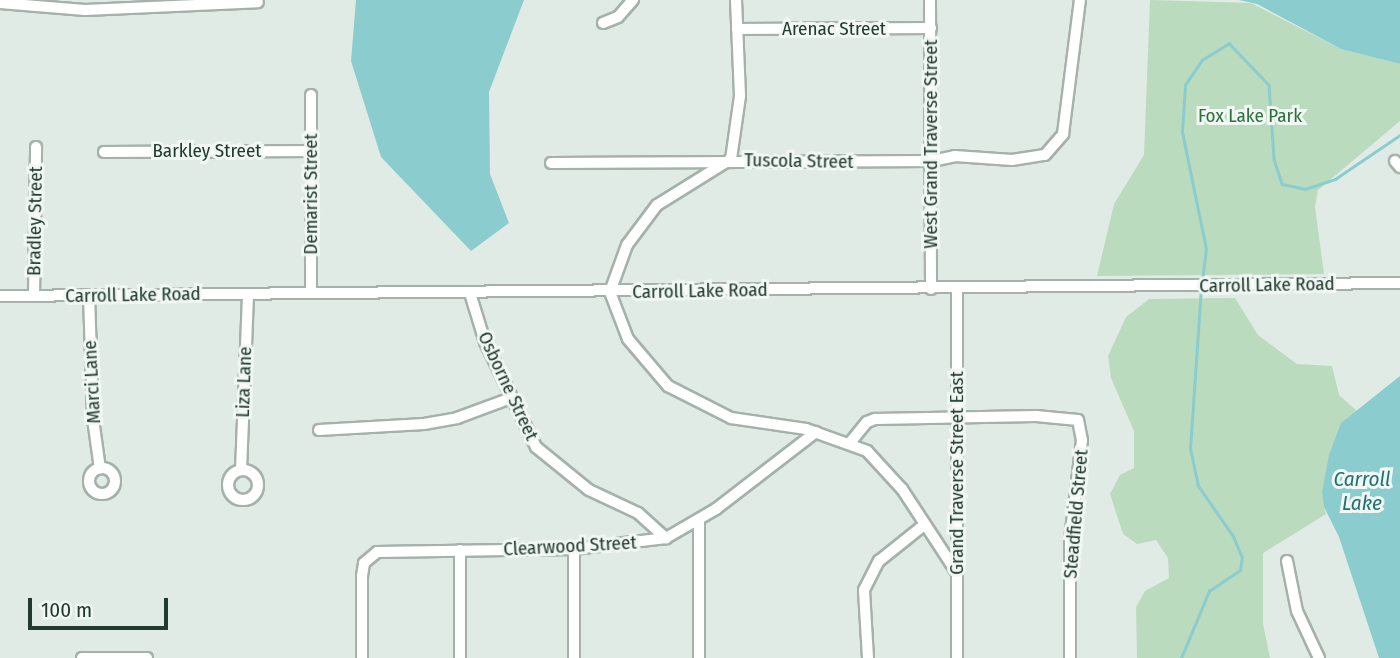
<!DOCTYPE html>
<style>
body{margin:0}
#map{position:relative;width:1400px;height:658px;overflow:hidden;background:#e1ebe5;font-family:"Fira Sans Condensed",sans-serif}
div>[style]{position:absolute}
.green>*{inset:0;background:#badbbe}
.water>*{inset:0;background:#8bcdce}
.stream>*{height:2.5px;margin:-1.25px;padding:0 1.25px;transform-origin:1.25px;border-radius:1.25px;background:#8bcdce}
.roads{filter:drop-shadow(2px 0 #a4b2ab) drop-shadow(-2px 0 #a4b2ab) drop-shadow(0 2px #a4b2ab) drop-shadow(0 -2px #a4b2ab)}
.minor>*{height:10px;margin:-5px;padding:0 5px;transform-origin:5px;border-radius:5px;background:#fff}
.minor>.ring{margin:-5px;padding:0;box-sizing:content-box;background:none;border:10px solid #fff;border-radius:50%}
span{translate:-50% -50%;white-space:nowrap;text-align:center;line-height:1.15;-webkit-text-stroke:6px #f1f7f3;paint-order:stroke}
.street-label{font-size:19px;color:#223a30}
.park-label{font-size:19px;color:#2e6f3e}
.water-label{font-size:21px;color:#1f7273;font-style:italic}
.scale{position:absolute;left:28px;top:598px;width:140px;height:32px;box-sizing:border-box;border:4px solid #223a30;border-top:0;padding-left:9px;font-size:21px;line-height:24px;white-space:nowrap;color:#223a30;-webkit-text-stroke:5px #f1f7f3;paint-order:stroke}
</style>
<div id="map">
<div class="green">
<i style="clip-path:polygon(1150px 0,1251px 3px,1341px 49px,1400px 64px,1400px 121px,1318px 190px,1315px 207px,1324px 274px,1097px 276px,1114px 204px,1144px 155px)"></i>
<i style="clip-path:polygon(1235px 298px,1258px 335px,1297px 364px,1332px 366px,1339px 395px,1357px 411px,1347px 418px,1324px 507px,1326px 514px,1263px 553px,1263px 624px,1270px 658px,1137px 658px,1136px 607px,1145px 591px,1169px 578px,1168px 558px,1156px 540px,1137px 544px,1123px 534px,1110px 494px,1120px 475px,1134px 468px,1134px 431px,1111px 378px,1108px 356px,1126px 317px,1149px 299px)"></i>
</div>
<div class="water">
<i style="clip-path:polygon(356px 0,524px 0,489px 92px,490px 174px,509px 223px,471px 251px,381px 157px,351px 61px)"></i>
<i style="clip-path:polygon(1239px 0,1400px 0,1400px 64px,1341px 49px,1257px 4px)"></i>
<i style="clip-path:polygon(1400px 376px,1400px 658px,1379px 658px,1339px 537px,1324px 507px,1322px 492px,1329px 455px,1341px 423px)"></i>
</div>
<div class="stream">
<i style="left:1202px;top:281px;width:32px;rotate:-83deg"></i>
<i style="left:1206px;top:249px;width:119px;rotate:-101.6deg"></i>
<i style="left:1182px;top:132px;width:47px;rotate:-86.3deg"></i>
<i style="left:1185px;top:85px;width:30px;rotate:-56deg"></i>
<i style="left:1202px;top:60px;width:32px;rotate:-32deg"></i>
<i style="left:1229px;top:43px;width:58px;rotate:46.4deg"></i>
<i style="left:1269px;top:85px;width:74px;rotate:86.1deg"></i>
<i style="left:1274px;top:159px;width:26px;rotate:72deg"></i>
<i style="left:1282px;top:184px;width:24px;rotate:12deg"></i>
<i style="left:1305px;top:189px;width:32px;rotate:-18deg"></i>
<i style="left:1335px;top:179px;width:78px;rotate:-34.1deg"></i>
<i style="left:1181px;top:658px;width:73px;rotate:-67.3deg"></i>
<i style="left:1209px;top:591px;width:37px;rotate:-34deg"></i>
<i style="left:1240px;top:570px;width:12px;rotate:-81deg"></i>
<i style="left:1242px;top:558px;width:25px;rotate:-113deg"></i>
<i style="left:1232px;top:535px;width:60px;rotate:-124.8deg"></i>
<i style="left:1198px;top:486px;width:38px;rotate:-102deg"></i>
<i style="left:1190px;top:449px;width:161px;rotate:-86.1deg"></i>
</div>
<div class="roads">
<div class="minor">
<i style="left:736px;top:0;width:96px;rotate:87.6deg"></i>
<i style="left:740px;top:96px;width:64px;rotate:98.1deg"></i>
<i style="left:731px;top:159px;width:87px;rotate:148.1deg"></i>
<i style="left:657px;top:205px;width:50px;rotate:126.9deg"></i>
<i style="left:627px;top:245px;width:50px;rotate:109.9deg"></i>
<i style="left:610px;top:292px;width:50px;rotate:69deg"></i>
<i style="left:628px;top:339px;width:62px;rotate:49.6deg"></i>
<i style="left:668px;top:386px;width:71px;rotate:26.9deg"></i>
<i style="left:731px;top:418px;width:76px;rotate:8.3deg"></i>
<i style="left:806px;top:429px;width:65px;rotate:19.8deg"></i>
<i style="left:867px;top:451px;width:52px;rotate:47.4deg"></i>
<i style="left:902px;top:489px;width:100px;rotate:56.8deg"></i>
<i style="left:930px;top:0;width:289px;rotate:89.8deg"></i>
<i style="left:0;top:3px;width:85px;rotate:4.7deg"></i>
<i style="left:85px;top:10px;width:173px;rotate:-2.6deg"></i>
<i style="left:603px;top:23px;width:16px;rotate:-22deg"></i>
<i style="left:618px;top:17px;width:23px;rotate:-49deg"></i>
<i style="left:737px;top:29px;width:194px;rotate:-0.3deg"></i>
<i style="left:311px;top:95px;width:198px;rotate:90deg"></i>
<i style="left:104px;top:152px;width:207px;rotate:-0.3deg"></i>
<i style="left:1395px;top:161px;width:8px;rotate:50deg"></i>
<i style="left:551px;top:163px;width:381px;rotate:-0.3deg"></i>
<i style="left:932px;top:161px;width:24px;rotate:-12deg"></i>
<i style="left:955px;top:156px;width:57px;rotate:4deg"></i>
<i style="left:1012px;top:160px;width:33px;rotate:-9deg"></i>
<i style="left:1045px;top:155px;width:28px;rotate:-49deg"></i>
<i style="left:1063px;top:134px;width:135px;rotate:-82.8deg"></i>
<i style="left:470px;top:293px;width:51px;rotate:73deg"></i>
<i style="left:485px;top:342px;width:117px;rotate:64.1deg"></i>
<i style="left:536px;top:447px;width:68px;rotate:39.1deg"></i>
<i style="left:589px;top:490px;width:54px;rotate:25.1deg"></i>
<i style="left:638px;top:513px;width:38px;rotate:42deg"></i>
<i style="left:0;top:296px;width:1400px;rotate:-0.53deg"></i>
<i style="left:34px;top:296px;width:149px;rotate:-89.2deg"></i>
<i style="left:89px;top:296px;width:123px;rotate:88.1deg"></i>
<i style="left:93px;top:419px;width:50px;rotate:82deg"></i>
<i style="left:319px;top:430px;width:105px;rotate:-3.3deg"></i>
<i style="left:424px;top:424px;width:34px;rotate:-10deg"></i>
<i style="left:457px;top:418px;width:58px;rotate:-20.3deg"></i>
<i style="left:849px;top:444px;width:28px;rotate:-51deg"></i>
<i style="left:867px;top:422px;width:9px;rotate:-21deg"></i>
<i style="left:875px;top:419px;width:161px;rotate:-1.1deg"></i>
<i style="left:1036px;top:416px;width:42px;rotate:5.4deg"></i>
<i style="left:1078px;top:420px;width:20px;rotate:79deg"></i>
<i style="left:1082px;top:440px;width:100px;rotate:96.9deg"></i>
<i style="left:1070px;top:539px;width:119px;rotate:90deg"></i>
<i class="ring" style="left:89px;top:468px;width:16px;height:16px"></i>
<i class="ring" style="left:228px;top:470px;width:20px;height:20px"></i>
<i style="left:241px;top:470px;width:176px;rotate:-87.7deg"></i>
<i style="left:699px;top:519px;width:139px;rotate:90deg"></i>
<i style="left:460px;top:550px;width:108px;rotate:90deg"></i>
<i style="left:1287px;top:561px;width:51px;rotate:78.7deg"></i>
<i style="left:1297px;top:611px;width:52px;rotate:64.9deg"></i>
<i style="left:82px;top:658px;width:65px"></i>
<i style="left:362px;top:658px;width:82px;rotate:-90deg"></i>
<i style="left:362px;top:576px;width:13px;rotate:-81deg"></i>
<i style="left:364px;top:563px;width:17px;rotate:-40deg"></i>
<i style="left:377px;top:552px;width:197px;rotate:-0.9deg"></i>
<i style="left:574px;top:549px;width:93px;rotate:-6.8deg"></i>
<i style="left:666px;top:538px;width:58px;rotate:-30.1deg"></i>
<i style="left:716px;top:509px;width:126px;rotate:-37.6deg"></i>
<i style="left:574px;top:658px;width:109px;rotate:-90deg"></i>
<i style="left:868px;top:658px;width:68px;rotate:-93.4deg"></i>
<i style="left:864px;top:590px;width:33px;rotate:-63deg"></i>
<i style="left:879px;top:561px;width:58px;rotate:-38.7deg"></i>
<i style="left:957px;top:658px;width:369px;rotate:-90deg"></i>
</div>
</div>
<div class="street-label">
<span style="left:834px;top:29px">Arenac Street</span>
<span style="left:931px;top:144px;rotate:-90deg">West Grand Traverse Street</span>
<span style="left:207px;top:151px">Barkley Street</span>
<span style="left:799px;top:161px;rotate:1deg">Tuscola Street</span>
<span style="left:311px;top:194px;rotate:-90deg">Demarist Street</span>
<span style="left:35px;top:221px;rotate:-89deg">Bradley Street</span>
<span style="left:1267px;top:285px;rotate:-1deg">Carroll Lake Road</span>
<span style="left:700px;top:291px;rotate:-1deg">Carroll Lake Road</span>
<span style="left:133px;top:295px;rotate:-1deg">Carroll Lake Road</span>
<span style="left:92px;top:382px;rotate:-93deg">Marci Lane</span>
<span style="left:244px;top:382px;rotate:-88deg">Liza Lane</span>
<span style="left:508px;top:386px;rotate:65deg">Osborne Street</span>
<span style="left:957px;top:473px;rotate:-90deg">Grand Traverse Street East</span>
<span style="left:1076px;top:514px;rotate:-85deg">Steadfield Street</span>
<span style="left:570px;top:546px;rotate:-3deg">Clearwood Street</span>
</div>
<div class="park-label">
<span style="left:1250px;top:116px">Fox Lake Park</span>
</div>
<div class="water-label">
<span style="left:1362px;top:491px">Carroll<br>Lake</span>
</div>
<div class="scale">100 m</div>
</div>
